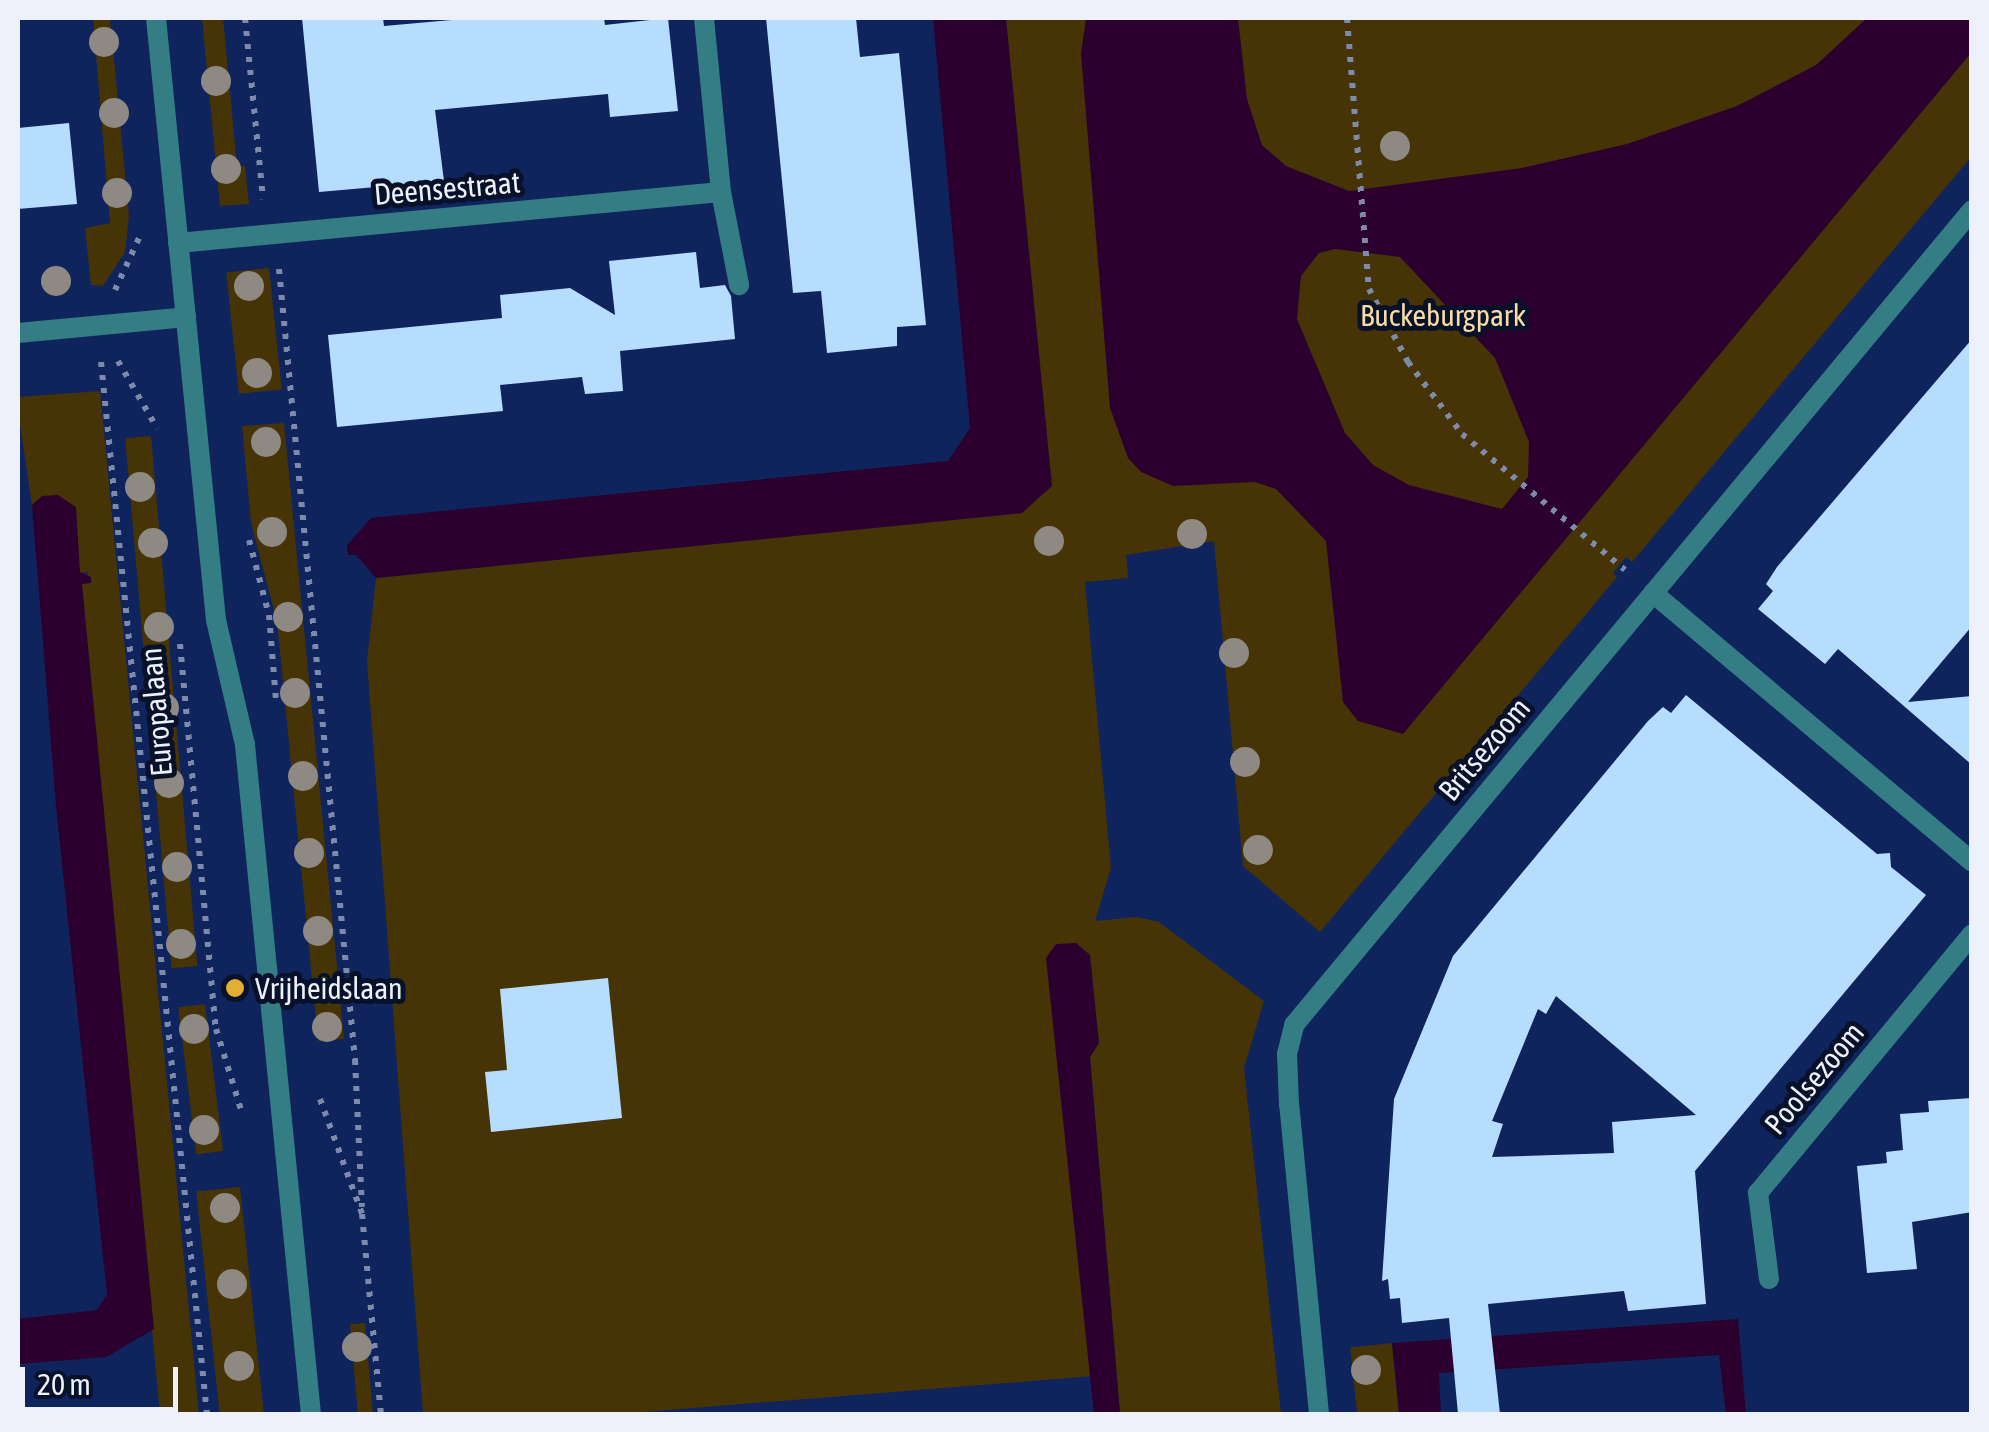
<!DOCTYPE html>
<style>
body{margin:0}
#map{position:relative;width:1989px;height:1432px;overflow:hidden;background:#0f245c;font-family:"Asap Condensed",sans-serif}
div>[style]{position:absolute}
.green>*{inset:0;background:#463407;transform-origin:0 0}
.water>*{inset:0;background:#2b002f}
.building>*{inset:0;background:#b7ddfe}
.path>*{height:6px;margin-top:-3px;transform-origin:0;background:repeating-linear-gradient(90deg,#7d8aaa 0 5px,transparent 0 13px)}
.minor>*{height:20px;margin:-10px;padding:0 10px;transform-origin:10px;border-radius:10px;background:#347d85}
.tertiary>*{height:20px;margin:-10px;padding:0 10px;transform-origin:10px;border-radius:10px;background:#347d85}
.trees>*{width:30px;height:30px;margin:-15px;border-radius:50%;background:#8f8983}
.dots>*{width:28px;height:28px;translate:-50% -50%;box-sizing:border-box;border:5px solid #071129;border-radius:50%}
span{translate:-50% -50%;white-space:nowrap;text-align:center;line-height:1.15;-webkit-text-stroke:10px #071129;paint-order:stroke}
.street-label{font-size:30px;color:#eef1f9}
.park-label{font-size:30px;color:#f8dca3}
.poi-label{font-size:30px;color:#eef1f9}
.left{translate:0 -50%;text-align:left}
.frame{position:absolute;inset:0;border:20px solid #eef1f9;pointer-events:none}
.scale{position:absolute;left:20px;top:1367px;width:158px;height:45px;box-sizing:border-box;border:5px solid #eef1f9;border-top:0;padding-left:12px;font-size:30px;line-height:35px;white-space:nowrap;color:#eef1f9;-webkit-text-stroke:8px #071129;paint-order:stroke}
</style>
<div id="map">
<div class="green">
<i style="clip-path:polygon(93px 18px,110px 18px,129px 216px,125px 252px,103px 286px,91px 285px,85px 228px,110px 223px)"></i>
<i style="clip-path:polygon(202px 18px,223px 18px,237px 166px,245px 166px,249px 204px,220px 206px)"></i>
<i style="clip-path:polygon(985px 18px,1971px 18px,1971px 157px,1632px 562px,1626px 557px,1613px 573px,1617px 577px,1320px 932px,1243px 866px,1214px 541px,1126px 555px,1128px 578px,1085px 582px,1111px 868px,1095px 921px,1137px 917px,1159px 922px,1264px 1001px,1244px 1068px,1281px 1414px,1120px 1414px,1090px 1057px,1099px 1043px,1086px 952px,1073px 989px,1105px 1375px,619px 1414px,423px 1414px,367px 661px,376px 578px,1021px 513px,1035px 500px)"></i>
<i style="left:269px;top:268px;width:122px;height:43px;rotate:84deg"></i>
<i style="clip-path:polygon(100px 391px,199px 1414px,160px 1414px,81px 584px,89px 572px,80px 573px,42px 496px,32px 505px,18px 410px,18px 397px)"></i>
<i style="clip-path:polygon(284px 423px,344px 1039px,318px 1041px,277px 621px,251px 523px,242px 426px)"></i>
<i style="left:151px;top:436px;width:532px;height:26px;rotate:85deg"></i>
<i style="left:205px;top:1004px;width:148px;height:27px;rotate:83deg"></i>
<i style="left:240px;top:1187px;width:228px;height:44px;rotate:84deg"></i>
<i style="left:365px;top:1323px;width:91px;height:15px;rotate:85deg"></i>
<i style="left:1392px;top:1343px;width:71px;height:42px;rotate:84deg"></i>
</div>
<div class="water">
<i style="clip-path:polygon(933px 18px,1006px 18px,1052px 486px,1022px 513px,376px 578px,356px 555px,348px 555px,347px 545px,371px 518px,948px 461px,970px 428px)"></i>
<i style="clip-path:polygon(evenodd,1238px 18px,1247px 99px,1262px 145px,1286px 166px,1349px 191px,1522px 168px,1627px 144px,1737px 106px,1816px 65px,1867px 18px,1971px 18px,1971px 53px,1403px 734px,1358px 721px,1343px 702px,1326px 541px,1276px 489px,1255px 482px,1173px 486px,1141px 472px,1128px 458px,1110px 408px,1081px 53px,1086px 19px,1238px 18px,1335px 249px,1400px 257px,1495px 358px,1529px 442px,1528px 477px,1502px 509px,1409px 485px,1373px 465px,1345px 433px,1297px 319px,1301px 276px,1319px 253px,1335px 249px)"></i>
<i style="clip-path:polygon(58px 495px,76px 507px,80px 572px,91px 577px,91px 583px,82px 584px,154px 1329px,106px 1357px,18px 1364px,18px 1319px,97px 1310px,107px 1295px,56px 806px,32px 505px,42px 496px)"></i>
<i style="clip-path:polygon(1076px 943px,1090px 955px,1099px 1043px,1090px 1057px,1120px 1414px,1094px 1414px,1046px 958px,1056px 944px)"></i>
<i style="clip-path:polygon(1738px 1319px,1746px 1414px,1726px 1414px,1719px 1355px,1439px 1373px,1441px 1414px,1399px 1414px,1392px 1343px)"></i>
</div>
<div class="building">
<i style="clip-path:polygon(302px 18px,383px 18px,384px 26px,474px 18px,604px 18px,605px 25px,668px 18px,678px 111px,610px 117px,608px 94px,435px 110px,444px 181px,319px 192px)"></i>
<i style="clip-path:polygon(766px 18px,856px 18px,860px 57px,899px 53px,926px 325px,897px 327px,897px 346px,827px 353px,821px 291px,793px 293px)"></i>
<i style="clip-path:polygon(69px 123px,77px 204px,18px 209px,18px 128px)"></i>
<i style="clip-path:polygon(696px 252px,700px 288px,725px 285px,731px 296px,735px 339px,620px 351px,623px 391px,585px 394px,582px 377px,500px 385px,503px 411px,337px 427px,328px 335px,502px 318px,500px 295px,570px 288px,615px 315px,609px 261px)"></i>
<i style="clip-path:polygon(1972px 339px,1972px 626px,1908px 702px,1972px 696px,1972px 765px,1838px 649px,1825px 664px,1758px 609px,1773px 591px,1766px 584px,1777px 567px)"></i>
<i style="clip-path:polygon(evenodd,1686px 695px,1877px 854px,1890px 853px,1891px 867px,1926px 895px,1695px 1171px,1706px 1304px,1628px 1311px,1624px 1291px,1488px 1304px,1500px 1414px,1458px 1414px,1449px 1318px,1402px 1323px,1400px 1298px,1390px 1299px,1388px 1279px,1382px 1281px,1394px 1099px,1453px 956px,1648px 721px,1663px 707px,1671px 713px,1686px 695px,1556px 996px,1696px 1115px,1612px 1122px,1614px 1153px,1492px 1157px,1503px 1124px,1492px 1121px,1538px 1009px,1546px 1014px,1556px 996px)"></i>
<i style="clip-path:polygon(608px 978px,622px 1118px,491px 1132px,485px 1072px,507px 1070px,500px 989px)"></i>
<i style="clip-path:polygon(1972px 1098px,1972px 1212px,1912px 1222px,1917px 1269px,1867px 1273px,1857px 1166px,1887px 1163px,1886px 1152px,1903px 1150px,1900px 1114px,1929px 1112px,1928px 1101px)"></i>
</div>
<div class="path">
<i style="left:245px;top:18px;width:182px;rotate:84.3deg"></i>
<i style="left:1347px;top:18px;width:272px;rotate:85.4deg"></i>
<i style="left:1369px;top:289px;width:83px;rotate:61.9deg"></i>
<i style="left:1408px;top:362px;width:90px;rotate:53.1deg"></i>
<i style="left:1462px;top:434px;width:212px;rotate:39.8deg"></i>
<i style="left:279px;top:269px;width:795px;rotate:84.51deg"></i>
<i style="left:355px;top:1060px;width:147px;rotate:87.3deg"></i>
<i style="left:115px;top:290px;width:57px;rotate:-65.2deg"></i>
<i style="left:118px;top:361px;width:78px;rotate:59.8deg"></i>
<i style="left:101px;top:362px;width:1057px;rotate:84.25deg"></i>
<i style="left:249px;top:540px;width:78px;rotate:75.1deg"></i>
<i style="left:269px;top:615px;width:85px;rotate:85.3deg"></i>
<i style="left:180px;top:644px;width:387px;rotate:84.7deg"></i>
<i style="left:216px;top:1029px;width:85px;rotate:72.8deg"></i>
<i style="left:320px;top:1099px;width:122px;rotate:69.9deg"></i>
<i style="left:362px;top:1214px;width:201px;rotate:84.6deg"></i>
</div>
<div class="minor">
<i style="left:721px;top:192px;width:95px;rotate:79deg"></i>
<i style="left:178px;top:243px;width:545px;rotate:-5.37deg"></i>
<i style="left:721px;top:192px;width:175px;rotate:-95.6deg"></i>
<i style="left:1653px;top:593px;width:417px;rotate:40.1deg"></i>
<i style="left:1769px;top:1279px;width:87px;rotate:-97.3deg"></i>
<i style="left:1758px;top:1193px;width:336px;rotate:-50.4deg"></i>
<i style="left:1319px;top:1414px;width:310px;rotate:-95.5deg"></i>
<i style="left:1289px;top:1105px;width:51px;rotate:-92.2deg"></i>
<i style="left:1287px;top:1054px;width:30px;rotate:-76deg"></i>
<i style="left:1294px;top:1025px;width:1060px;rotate:-50.24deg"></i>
</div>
<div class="tertiary">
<i style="left:156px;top:18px;width:605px;rotate:84.31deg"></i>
<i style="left:216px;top:620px;width:128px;rotate:76.9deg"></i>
<i style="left:245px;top:745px;width:672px;rotate:84.37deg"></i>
<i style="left:18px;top:333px;width:169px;rotate:-5.4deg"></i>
</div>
<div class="trees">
<i style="left:104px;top:42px"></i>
<i style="left:216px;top:81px"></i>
<i style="left:114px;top:113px"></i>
<i style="left:1395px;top:146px"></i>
<i style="left:226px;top:169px"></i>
<i style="left:117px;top:193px"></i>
<i style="left:56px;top:281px"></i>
<i style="left:249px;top:286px"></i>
<i style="left:257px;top:373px"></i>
<i style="left:266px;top:442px"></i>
<i style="left:140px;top:487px"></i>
<i style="left:272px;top:532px"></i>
<i style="left:1192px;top:534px"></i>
<i style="left:1049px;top:541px"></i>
<i style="left:153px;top:543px"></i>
<i style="left:288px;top:617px"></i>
<i style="left:159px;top:627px"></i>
<i style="left:1234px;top:653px"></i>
<i style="left:295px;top:693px"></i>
<i style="left:164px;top:708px"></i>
<i style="left:1245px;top:762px"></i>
<i style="left:303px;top:776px"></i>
<i style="left:169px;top:783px"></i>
<i style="left:1258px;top:850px"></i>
<i style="left:309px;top:853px"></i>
<i style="left:177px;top:867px"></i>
<i style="left:318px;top:931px"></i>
<i style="left:181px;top:944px"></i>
<i style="left:327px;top:1027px"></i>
<i style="left:194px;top:1029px"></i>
<i style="left:204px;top:1130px"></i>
<i style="left:225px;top:1208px"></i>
<i style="left:232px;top:1284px"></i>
<i style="left:357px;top:1347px"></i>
<i style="left:239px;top:1366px"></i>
<i style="left:1366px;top:1370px"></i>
</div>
<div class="dots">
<i style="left:235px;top:988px;background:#e2af34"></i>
</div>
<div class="street-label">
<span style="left:447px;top:188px;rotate:-5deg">Deensestraat</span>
<span style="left:156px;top:712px;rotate:-95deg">Europalaan</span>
<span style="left:1484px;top:749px;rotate:-50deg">Britsezoom</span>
<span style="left:1814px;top:1078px;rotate:-50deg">Poolsezoom</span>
</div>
<div class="park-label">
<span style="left:1443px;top:315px">Buckeburgpark</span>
</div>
<div class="poi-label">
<span class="left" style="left:255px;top:988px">Vrijheidslaan</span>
</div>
<div class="frame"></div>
<div class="scale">20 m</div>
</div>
